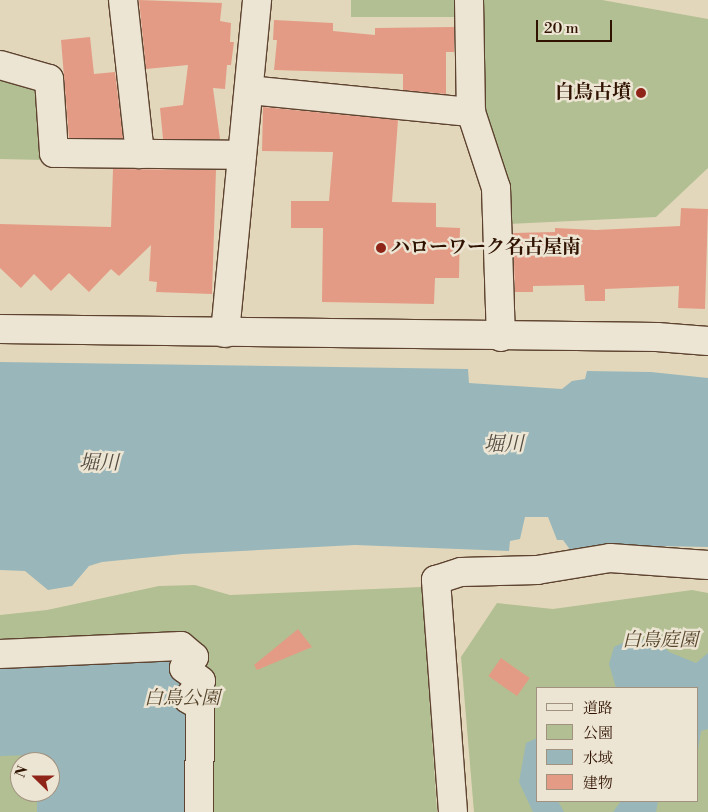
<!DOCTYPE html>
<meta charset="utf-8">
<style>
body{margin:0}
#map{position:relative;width:708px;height:812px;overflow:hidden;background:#e3d7bb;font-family:"Libre Bodoni","Noto Serif JP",serif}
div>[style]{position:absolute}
.green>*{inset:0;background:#b1bf92;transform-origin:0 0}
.water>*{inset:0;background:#99b7ba}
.building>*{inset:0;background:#e49b85;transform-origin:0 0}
.roads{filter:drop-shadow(1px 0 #5d4330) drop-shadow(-1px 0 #5d4330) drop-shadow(0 1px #5d4330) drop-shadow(0 -1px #5d4330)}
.minor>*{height:28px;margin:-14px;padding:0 14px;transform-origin:14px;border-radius:14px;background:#ede5d3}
.dots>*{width:14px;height:14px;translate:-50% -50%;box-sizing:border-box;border:2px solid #ede5d3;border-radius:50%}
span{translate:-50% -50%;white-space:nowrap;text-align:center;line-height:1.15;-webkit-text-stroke:5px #ede5d3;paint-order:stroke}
.poi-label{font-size:19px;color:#301201;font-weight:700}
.right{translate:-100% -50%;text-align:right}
.left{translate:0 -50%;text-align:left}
.park-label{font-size:19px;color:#57462c;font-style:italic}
.water-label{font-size:20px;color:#554c42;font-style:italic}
.legend{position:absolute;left:536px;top:687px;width:162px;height:115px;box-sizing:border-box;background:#ede5d3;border:1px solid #a1917f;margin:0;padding:6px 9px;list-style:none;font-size:15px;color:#301201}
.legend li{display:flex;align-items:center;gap:10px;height:25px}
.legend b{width:25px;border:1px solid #a1917f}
.north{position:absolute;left:10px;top:752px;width:50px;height:50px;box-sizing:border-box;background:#ede5d3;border:1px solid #a1917f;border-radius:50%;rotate:292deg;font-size:14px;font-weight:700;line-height:20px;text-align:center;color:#301201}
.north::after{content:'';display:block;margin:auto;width:18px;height:22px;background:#8f2418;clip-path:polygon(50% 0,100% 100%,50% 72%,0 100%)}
.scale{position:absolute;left:536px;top:20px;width:76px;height:22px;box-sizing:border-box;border:2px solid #301201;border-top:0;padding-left:6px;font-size:15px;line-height:18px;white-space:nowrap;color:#301201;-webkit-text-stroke:4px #ede5d3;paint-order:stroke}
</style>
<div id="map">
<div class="green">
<i style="left:351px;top:0;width:110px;height:17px"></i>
<i style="clip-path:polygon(476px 0,602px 0,708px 19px,708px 168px,656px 217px,506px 224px,478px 112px)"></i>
<i style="clip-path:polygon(0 75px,36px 84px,45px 160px,0 159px)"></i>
<i style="clip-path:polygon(evenodd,195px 585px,230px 595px,422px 587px,437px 812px,0 812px,0 615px,47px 610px,159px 586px,195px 585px,20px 762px,50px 762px,50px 792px,20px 792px,20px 762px)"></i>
<i style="clip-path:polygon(evenodd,692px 590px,708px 593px,708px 812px,474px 812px,461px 657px,497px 603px,553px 609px,692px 590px,537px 688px,697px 688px,697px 801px,537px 801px,537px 688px)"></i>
</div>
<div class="water">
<i style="clip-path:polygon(0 362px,468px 369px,469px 383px,562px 389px,572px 381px,585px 379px,587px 371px,651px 372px,708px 378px,708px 547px,656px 546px,571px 551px,563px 540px,557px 540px,548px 517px,525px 517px,520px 539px,510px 541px,509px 551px,355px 545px,183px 554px,102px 562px,89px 566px,72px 586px,48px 590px,25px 571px,0 570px)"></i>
<i style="clip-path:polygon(631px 639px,658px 640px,669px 652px,696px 663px,708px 653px,708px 729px,701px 731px,697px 757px,697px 688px,616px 688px,609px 664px,614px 647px)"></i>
<i style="clip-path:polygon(179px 651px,193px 710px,192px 812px,37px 812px,37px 792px,50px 792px,50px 762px,37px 762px,36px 755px,0 756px,0 659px)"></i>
<i style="clip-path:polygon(537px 738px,537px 801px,558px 801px,564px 812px,533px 812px,519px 782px,526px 743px)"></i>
<i style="clip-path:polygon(621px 801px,658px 801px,656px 812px,613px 812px)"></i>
</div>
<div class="building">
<i style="clip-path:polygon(139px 0,222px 3px,220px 21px,231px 23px,230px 42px,234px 42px,231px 65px,227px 65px,225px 89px,213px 88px,220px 139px,163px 139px,160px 108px,183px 105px,188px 65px,146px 69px)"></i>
<i style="clip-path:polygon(274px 20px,333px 23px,333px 31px,375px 35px,375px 28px,454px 27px,454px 52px,446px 52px,446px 94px,403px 90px,403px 74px,274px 70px,277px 40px,273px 40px)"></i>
<i style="clip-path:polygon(90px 37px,94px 74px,115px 72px,123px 138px,69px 138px,61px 40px)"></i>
<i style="clip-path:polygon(263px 107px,398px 120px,392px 202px,436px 203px,436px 227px,460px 228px,459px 278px,435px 278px,434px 304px,322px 302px,323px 228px,291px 228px,291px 201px,329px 201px,333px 152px,262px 151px)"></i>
<i style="clip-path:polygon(113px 169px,216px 170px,212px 294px,156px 292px,157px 282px,149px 281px,151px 245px,119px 276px,111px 269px,89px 292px,69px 273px,51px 291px,34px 274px,21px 288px,0 268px,0 224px,111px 227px)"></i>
<i style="clip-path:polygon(681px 208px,708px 209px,705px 309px,678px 308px,679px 286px,605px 289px,605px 301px,585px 301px,584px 285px,533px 286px,533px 292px,515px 292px,513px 233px,555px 232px,555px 228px,596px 230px,680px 226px)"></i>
<i style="clip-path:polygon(298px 629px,312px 647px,257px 670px,254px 665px)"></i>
<i style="left:501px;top:658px;width:35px;height:22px;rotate:35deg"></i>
</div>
<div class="roads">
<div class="minor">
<i style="left:123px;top:0;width:155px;rotate:83.7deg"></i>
<i style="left:469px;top:0;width:112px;rotate:89deg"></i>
<i style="left:471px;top:112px;width:80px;rotate:71.8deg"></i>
<i style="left:496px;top:188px;width:149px;rotate:88.1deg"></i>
<i style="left:0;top:65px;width:51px;rotate:15.9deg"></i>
<i style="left:49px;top:79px;width:74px;rotate:86.1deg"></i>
<i style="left:54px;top:153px;width:188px;rotate:0.6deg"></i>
<i style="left:249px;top:90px;width:223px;rotate:5.7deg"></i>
<i style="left:0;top:329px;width:657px;rotate:0.7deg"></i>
<i style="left:657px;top:337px;width:51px;rotate:4.5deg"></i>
<i style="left:225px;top:333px;width:335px;rotate:-84.5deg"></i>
<i style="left:0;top:654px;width:181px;rotate:-2.5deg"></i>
<i style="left:181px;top:646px;width:17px;rotate:40deg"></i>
<i style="left:194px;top:657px;width:15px;rotate:132deg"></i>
<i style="left:184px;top:668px;width:21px;rotate:37deg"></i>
<i style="left:201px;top:681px;width:22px;rotate:126deg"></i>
<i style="left:188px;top:699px;width:14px;rotate:30deg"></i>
<i style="left:200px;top:706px;width:106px;rotate:90.5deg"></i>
<i style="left:453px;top:812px;width:233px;rotate:-94.2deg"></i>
<i style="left:436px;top:580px;width:26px;rotate:-18deg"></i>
<i style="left:461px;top:572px;width:76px;rotate:-1.5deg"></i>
<i style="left:537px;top:570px;width:74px;rotate:-9.3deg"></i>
<i style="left:610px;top:558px;width:98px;rotate:4.1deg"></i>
</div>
</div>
<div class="dots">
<i style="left:641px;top:93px;background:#8f2418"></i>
<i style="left:381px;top:248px;background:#8f2418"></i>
</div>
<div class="poi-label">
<span class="right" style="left:631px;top:93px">白鳥古墳</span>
<span class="left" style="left:391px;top:248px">ハローワーク名古屋南</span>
</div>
<div class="park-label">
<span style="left:660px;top:641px">白鳥庭園</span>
<span style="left:182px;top:699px">白鳥公園</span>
</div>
<div class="water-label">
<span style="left:504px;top:445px;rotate:-1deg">堀川</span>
<span style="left:99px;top:463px">堀川</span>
</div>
<ul class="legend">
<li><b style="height:6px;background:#ede5d3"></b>道路</li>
<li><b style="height:14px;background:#b1bf92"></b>公園</li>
<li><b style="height:14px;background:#99b7ba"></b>水域</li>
<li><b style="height:14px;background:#e49b85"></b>建物</li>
</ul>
<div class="north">N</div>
<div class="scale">20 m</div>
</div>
